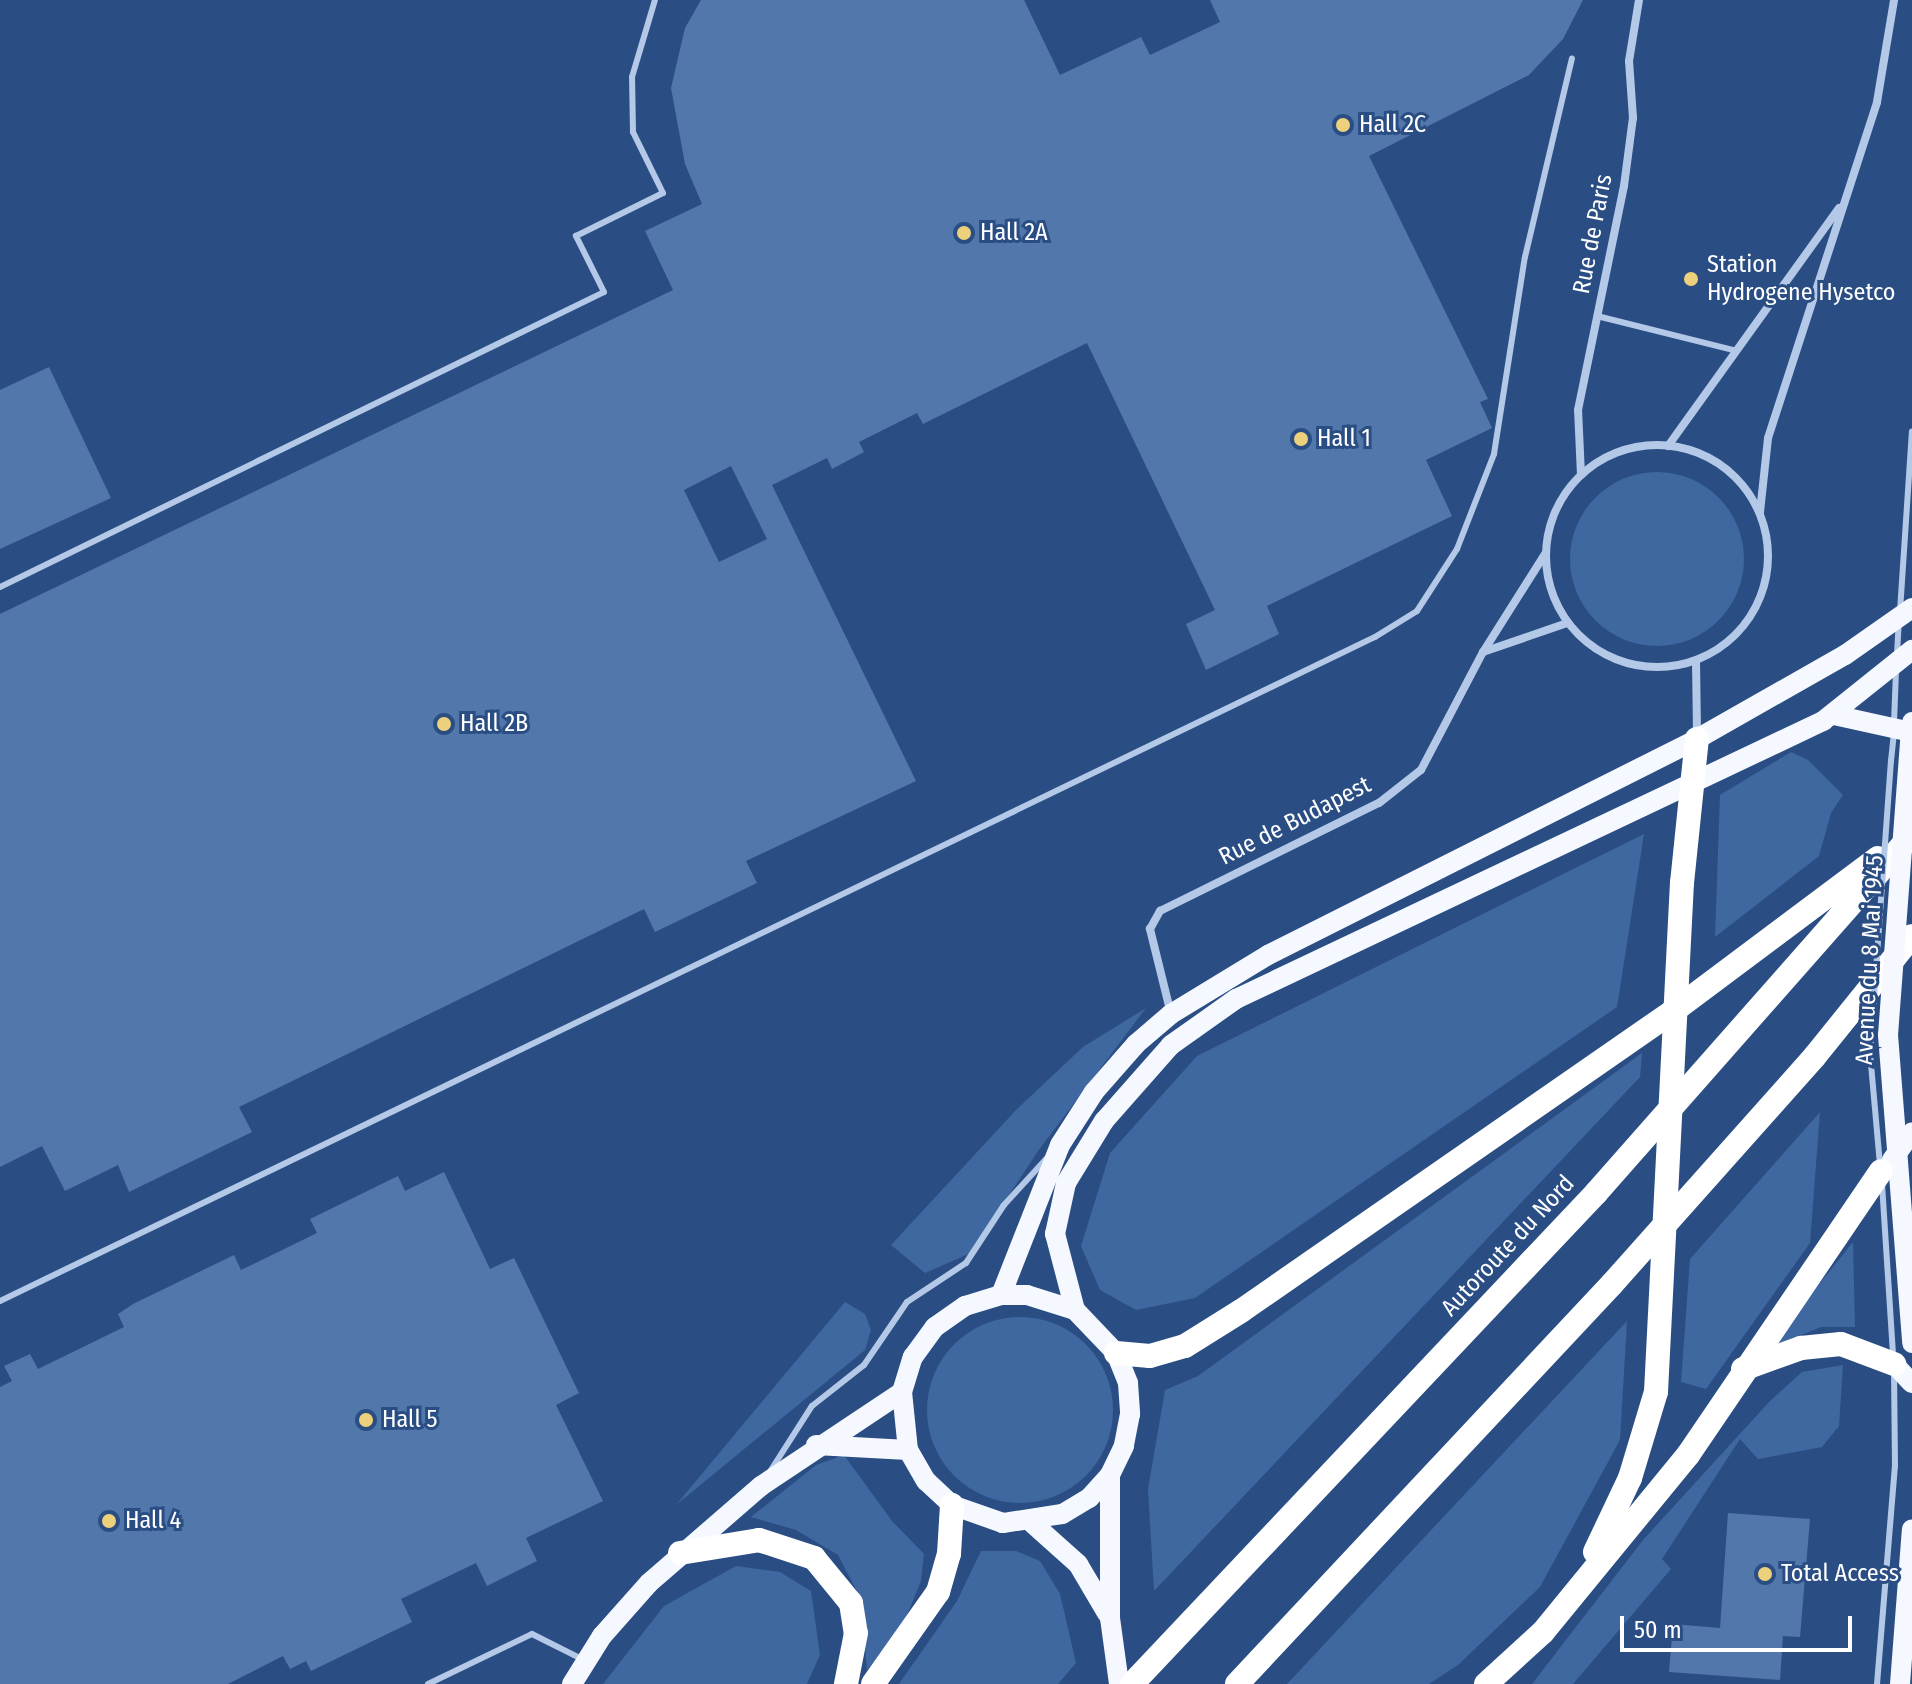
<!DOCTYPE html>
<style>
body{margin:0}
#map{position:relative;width:1912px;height:1684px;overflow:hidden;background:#2a4e84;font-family:"Fira Sans Condensed",sans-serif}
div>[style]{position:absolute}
.green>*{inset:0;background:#3f67a0}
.round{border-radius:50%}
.building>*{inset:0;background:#5277ab}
.service>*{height:6px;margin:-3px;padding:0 3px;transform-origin:3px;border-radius:3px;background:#b4c9e7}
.minor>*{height:8px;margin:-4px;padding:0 4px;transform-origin:4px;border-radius:4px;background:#b4c9e7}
.minor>.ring{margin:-4px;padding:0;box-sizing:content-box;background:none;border:8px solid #b4c9e7;border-radius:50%}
.primary>*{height:20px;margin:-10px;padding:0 10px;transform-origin:10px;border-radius:10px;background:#f5f8fe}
.motorway>*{height:24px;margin:-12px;padding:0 12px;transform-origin:12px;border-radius:12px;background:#fff}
.service-bridge>*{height:6px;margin:-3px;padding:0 3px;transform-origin:3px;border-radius:3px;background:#b4c9e7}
.primary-bridge>*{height:20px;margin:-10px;padding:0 10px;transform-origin:10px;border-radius:10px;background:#f5f8fe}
.motorway-bridge>*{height:24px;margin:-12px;padding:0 12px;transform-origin:12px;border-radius:12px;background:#fff}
.dots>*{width:22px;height:22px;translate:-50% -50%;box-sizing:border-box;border:4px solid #2a4e84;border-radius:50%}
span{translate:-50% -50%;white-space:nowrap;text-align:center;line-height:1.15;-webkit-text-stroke:6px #2a4e84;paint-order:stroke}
.poi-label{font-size:24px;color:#fff}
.left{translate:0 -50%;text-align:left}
.street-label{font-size:24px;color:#fff}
.scale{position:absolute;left:1620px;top:1616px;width:232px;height:36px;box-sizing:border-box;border:4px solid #fff;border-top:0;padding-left:10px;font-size:24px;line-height:28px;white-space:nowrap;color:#fff;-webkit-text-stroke:6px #2a4e84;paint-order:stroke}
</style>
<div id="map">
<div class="green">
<i class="round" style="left:1570px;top:472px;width:174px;height:174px"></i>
<i style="clip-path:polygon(1791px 752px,1808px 760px,1843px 795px,1831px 813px,1819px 856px,1715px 937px,1720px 795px)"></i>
<i style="clip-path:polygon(1644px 834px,1617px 1007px,1195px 1298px,1136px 1310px,1100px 1290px,1081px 1246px,1110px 1153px,1197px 1056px)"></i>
<i style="clip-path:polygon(1146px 1008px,1038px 1151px,971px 1253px,925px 1273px,891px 1245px,1016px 1110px,1083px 1047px)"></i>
<i style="clip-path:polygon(1642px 1053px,1640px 1077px,1154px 1591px,1148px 1489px,1165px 1390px,1198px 1376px)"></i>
<i style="clip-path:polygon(1820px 1112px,1810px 1243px,1706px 1389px,1681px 1382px,1690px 1259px)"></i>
<i style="clip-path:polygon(1853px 1242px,1855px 1327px,1821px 1327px,1767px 1349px)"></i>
<i style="clip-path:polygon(845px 1302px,865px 1314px,871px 1330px,865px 1350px,676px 1505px)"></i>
<i class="round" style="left:927px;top:1317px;width:186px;height:186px"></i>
<i style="clip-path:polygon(1627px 1321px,1620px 1440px,1540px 1587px,1458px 1665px,1429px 1684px,1287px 1684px)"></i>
<i style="clip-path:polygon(1843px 1365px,1839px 1426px,1822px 1447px,1758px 1459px,1740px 1439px,1662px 1559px,1671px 1569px,1573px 1684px,1532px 1684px,1643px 1540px,1769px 1402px,1802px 1372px)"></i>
<i style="clip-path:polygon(844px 1455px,892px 1521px,924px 1554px,921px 1581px,900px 1632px,867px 1670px,861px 1599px,838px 1555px,796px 1530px,751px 1517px,816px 1465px)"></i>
<i style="clip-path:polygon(981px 1551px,1016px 1551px,1040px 1561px,1060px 1594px,1076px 1663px,1058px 1684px,899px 1684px,957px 1601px)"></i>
<i style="clip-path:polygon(736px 1566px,780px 1572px,811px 1591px,820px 1655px,807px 1684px,603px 1684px,664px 1606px)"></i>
</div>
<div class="building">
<i style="clip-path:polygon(evenodd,701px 0,1024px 0,1060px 75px,1141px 37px,1150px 55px,1220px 22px,1210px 0,1583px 0,1563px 39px,1529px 75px,1369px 156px,1488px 399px,1480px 402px,1492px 428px,1426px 460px,1452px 516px,1267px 606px,1279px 634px,1206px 670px,1186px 624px,1215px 610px,1087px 343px,923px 424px,917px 413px,859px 442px,864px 452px,832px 469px,827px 458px,772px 485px,916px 781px,746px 861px,757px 883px,655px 932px,644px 909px,239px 1107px,252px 1132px,129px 1192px,118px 1165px,65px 1191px,42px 1146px,0 1167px,0 614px,673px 290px,645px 231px,702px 204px,685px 164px,671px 88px,685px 28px,701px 0,731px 466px,767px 539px,719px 562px,684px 490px,731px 466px)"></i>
<i style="clip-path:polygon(49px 367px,111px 498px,0 549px,0 390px)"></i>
<i style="clip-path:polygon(444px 1172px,490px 1269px,514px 1258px,579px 1393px,556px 1405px,603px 1501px,526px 1538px,537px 1561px,487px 1586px,476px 1563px,401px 1599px,412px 1622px,311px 1671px,306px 1661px,290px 1669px,283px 1656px,228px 1684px,0 1684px,0 1387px,12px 1381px,4px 1366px,30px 1354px,38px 1369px,124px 1327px,118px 1314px,133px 1304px,234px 1255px,241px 1270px,317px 1233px,310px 1219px,398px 1176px,405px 1191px)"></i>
<i style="clip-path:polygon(1728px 1513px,1810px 1519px,1800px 1637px,1783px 1636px,1780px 1680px,1669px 1672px,1673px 1624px,1720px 1628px)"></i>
</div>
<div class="service">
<i style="left:1597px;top:316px;width:144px;rotate:14deg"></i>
<i style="left:0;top:587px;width:672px;rotate:-26.03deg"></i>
<i style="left:604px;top:292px;width:63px;rotate:-116.6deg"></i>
<i style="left:576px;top:236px;width:97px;rotate:-26.3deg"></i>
<i style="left:663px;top:193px;width:68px;rotate:-116.2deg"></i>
<i style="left:633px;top:132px;width:55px;rotate:-91deg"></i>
<i style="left:632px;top:77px;width:80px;rotate:-73.4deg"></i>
<i style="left:1900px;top:611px;width:180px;rotate:-86.2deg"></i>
<i style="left:1897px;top:655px;width:33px;rotate:-87deg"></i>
<i style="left:1894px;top:723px;width:53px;rotate:-87.8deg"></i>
<i style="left:1891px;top:761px;width:27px;rotate:-84deg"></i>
<i style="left:1870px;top:1053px;width:112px;rotate:84.9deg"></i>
<i style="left:1882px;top:1184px;width:172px;rotate:86.3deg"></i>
<i style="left:0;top:1301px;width:1527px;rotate:-25.78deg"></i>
<i style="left:1375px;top:637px;width:49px;rotate:-31.8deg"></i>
<i style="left:1417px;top:611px;width:74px;rotate:-57.2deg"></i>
<i style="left:1457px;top:549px;width:102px;rotate:-68.7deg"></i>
<i style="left:1494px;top:454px;width:199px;rotate:-81.1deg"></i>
<i style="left:1525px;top:257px;width:204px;rotate:-76.7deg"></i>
<i style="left:771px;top:1470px;width:76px;rotate:-57.4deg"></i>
<i style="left:812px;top:1406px;width:66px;rotate:-38.3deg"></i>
<i style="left:864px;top:1365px;width:76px;rotate:-55.7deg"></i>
<i style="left:907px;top:1302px;width:71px;rotate:-33.5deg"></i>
<i style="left:966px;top:1263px;width:69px;rotate:-56.8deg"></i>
<i style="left:1004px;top:1205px;width:62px;rotate:-47.6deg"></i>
<i style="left:428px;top:1684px;width:115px;rotate:-25.7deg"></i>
<i style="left:532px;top:1634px;width:56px;rotate:26.6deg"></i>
<i style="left:1877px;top:1684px;width:219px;rotate:-85.3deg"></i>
<i style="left:1895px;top:1466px;width:95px;rotate:-90.6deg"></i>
</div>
<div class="minor">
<i class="ring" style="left:1546px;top:445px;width:214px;height:214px"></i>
<i style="left:1668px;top:446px;width:293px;rotate:-54.3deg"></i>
<i style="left:1581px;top:475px;width:65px;rotate:-92.6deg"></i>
<i style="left:1578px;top:410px;width:229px;rotate:-78.4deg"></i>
<i style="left:1624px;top:186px;width:69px;rotate:-82.5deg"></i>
<i style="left:1633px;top:118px;width:57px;rotate:-94deg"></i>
<i style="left:1629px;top:61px;width:62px;rotate:-80.7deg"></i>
<i style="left:1760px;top:512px;width:74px;rotate:-83.8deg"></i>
<i style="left:1768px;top:438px;width:353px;rotate:-72deg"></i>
<i style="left:1877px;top:102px;width:103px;rotate:-80.5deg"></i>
<i style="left:1545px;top:554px;width:116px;rotate:122.3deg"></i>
<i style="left:1483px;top:652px;width:89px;rotate:-19deg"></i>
<i style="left:1696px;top:661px;width:74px;rotate:89.2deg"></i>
<i style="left:1171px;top:1014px;width:88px;rotate:-103.9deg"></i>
<i style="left:1150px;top:929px;width:21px;rotate:-61deg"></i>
<i style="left:1160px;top:911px;width:244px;rotate:-26.3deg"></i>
<i style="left:1379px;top:803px;width:53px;rotate:-38.2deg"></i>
<i style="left:1421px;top:770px;width:133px;rotate:-62.3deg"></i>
</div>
<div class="primary">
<i style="left:1834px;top:715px;width:79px;rotate:12.4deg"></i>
<i style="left:1911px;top:732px;width:10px;rotate:-84deg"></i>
<i style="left:1888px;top:1035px;width:309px;rotate:85.5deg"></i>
<i style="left:1892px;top:1160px;width:34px;rotate:-54deg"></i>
<i style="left:1001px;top:1295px;width:161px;rotate:-68.5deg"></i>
<i style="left:1060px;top:1145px;width:63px;rotate:-57.3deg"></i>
<i style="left:1094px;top:1092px;width:64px;rotate:-48.8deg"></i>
<i style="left:1136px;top:1044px;width:46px;rotate:-40.6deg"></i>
<i style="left:1171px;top:1014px;width:114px;rotate:-31.3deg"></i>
<i style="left:1268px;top:955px;width:480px;rotate:-26.7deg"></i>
<i style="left:1697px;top:739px;width:170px;rotate:-29.6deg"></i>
<i style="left:1845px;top:655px;width:82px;rotate:-35deg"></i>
<i style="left:1075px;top:1310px;width:79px;rotate:-104.7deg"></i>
<i style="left:1055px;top:1234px;width:52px;rotate:-77.8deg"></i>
<i style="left:1066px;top:1183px;width:73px;rotate:-58.5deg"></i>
<i style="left:1104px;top:1121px;width:101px;rotate:-48.6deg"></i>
<i style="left:1171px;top:1045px;width:80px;rotate:-35.3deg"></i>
<i style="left:1236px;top:999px;width:650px;rotate:-25.34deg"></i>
<i style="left:1823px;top:721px;width:114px;rotate:-38.6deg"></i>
<i style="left:1894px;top:1364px;width:26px;rotate:47deg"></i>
<i style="left:816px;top:1445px;width:92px;rotate:3.1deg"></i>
<i style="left:1110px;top:1475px;width:143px;rotate:90deg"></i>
<i style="left:1110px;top:1618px;width:67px;rotate:82.2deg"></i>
<i style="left:1031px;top:1522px;width:63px;rotate:41.8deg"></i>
<i style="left:1078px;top:1564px;width:57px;rotate:59.4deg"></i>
<i style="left:572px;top:1684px;width:57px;rotate:-58deg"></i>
<i style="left:602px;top:1636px;width:71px;rotate:-48.4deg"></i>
<i style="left:649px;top:1583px;width:148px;rotate:-40.9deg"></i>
<i style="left:761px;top:1486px;width:169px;rotate:-33.7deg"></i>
<i style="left:902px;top:1392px;width:37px;rotate:-73deg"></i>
<i style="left:913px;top:1357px;width:37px;rotate:-54deg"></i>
<i style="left:935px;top:1327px;width:37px;rotate:-35deg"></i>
<i style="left:965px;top:1306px;width:38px;rotate:-17deg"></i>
<i style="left:1001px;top:1295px;width:26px"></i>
<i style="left:1027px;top:1295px;width:50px;rotate:17.4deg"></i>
<i style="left:1075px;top:1310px;width:59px;rotate:46.4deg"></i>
<i style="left:1116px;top:1353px;width:32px;rotate:68deg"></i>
<i style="left:1128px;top:1383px;width:31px;rotate:86deg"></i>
<i style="left:1130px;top:1414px;width:33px;rotate:101deg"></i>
<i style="left:1124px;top:1446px;width:32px;rotate:116deg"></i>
<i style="left:1110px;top:1475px;width:31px;rotate:132deg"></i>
<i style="left:1089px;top:1498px;width:31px;rotate:149deg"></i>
<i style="left:1062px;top:1514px;width:60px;rotate:171.3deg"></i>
<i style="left:1003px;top:1523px;width:54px;rotate:-160.6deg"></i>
<i style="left:952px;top:1505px;width:35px;rotate:-137deg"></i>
<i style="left:926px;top:1481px;width:36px;rotate:-120deg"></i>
<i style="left:908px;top:1450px;width:58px;rotate:-95.9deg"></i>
<i style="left:1900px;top:1684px;width:155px;rotate:-85.6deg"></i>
</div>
<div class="motorway">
<i style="left:1682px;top:883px;width:145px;rotate:-84.1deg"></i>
<i style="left:1116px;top:1353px;width:34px;rotate:5deg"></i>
<i style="left:1150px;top:1356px;width:36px;rotate:-16deg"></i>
<i style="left:1185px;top:1346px;width:66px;rotate:-32deg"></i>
<i style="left:1241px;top:1311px;width:525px;rotate:-34.75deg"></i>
<i style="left:1672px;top:1012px;width:257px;rotate:-36.8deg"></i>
<i style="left:1743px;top:1369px;width:62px;rotate:-19.9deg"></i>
<i style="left:1801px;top:1348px;width:40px;rotate:-5.7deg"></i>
<i style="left:1841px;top:1344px;width:57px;rotate:20.7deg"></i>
<i style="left:1595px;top:1552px;width:82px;rotate:-64.7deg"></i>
<i style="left:1630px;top:1478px;width:90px;rotate:-73.2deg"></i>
<i style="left:680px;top:1553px;width:80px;rotate:-9.3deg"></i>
<i style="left:759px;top:1540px;width:58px;rotate:18.1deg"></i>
<i style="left:814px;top:1558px;width:58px;rotate:50.6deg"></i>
<i style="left:851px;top:1603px;width:30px;rotate:81deg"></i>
<i style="left:856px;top:1633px;width:52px;rotate:101.1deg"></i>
<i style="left:873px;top:1684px;width:113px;rotate:-54.8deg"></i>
<i style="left:938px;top:1592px;width:40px;rotate:-74deg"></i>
<i style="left:949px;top:1554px;width:49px;rotate:-86.5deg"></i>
<i style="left:1132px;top:1684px;width:676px;rotate:-46.62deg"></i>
<i style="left:1596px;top:1193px;width:478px;rotate:-48.6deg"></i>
<i style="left:1237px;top:1684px;width:548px;rotate:-46.85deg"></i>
<i style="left:1612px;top:1284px;width:305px;rotate:-48.3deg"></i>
<i style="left:1815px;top:1056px;width:154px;rotate:-51.1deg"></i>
<i style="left:1486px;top:1684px;width:77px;rotate:-42.4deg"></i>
<i style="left:1543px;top:1632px;width:229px;rotate:-50.7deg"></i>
<i style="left:1688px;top:1455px;width:343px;rotate:-55.8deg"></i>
</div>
<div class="service-bridge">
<i style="left:1870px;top:1053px;width:293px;rotate:-85.9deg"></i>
</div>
<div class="primary-bridge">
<i style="left:1888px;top:1035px;width:304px;rotate:-85.7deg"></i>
</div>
<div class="motorway-bridge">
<i style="left:1656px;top:1392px;width:510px;rotate:-87.08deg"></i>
</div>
<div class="dots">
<i style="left:1343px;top:125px;background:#edd07b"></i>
<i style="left:964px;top:233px;background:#edd07b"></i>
<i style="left:1691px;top:279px;background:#edd07b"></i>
<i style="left:1301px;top:439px;background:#edd07b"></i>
<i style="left:444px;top:724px;background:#edd07b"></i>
<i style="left:366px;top:1420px;background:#edd07b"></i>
<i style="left:109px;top:1521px;background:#edd07b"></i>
<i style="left:1765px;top:1574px;background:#edd07b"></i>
</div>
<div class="poi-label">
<span class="left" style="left:1359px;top:125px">Hall 2C</span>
<span class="left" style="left:980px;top:233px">Hall 2A</span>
<span class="left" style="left:1707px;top:279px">Station<br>Hydrogene Hysetco</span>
<span class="left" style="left:1317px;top:439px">Hall 1</span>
<span class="left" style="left:460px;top:724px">Hall 2B</span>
<span class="left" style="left:382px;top:1420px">Hall 5</span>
<span class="left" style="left:125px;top:1521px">Hall 4</span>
<span class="left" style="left:1781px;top:1574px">Total Access</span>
</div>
<div class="street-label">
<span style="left:1593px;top:234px;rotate:-79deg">Rue de Paris</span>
<span style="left:1295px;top:821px;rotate:-27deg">Rue de Budapest</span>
<span style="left:1870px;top:960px;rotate:-87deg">Avenue du 8 Mai 1945</span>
<span style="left:1508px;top:1246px;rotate:-47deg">Autoroute du Nord</span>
</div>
<div class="scale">50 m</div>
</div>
